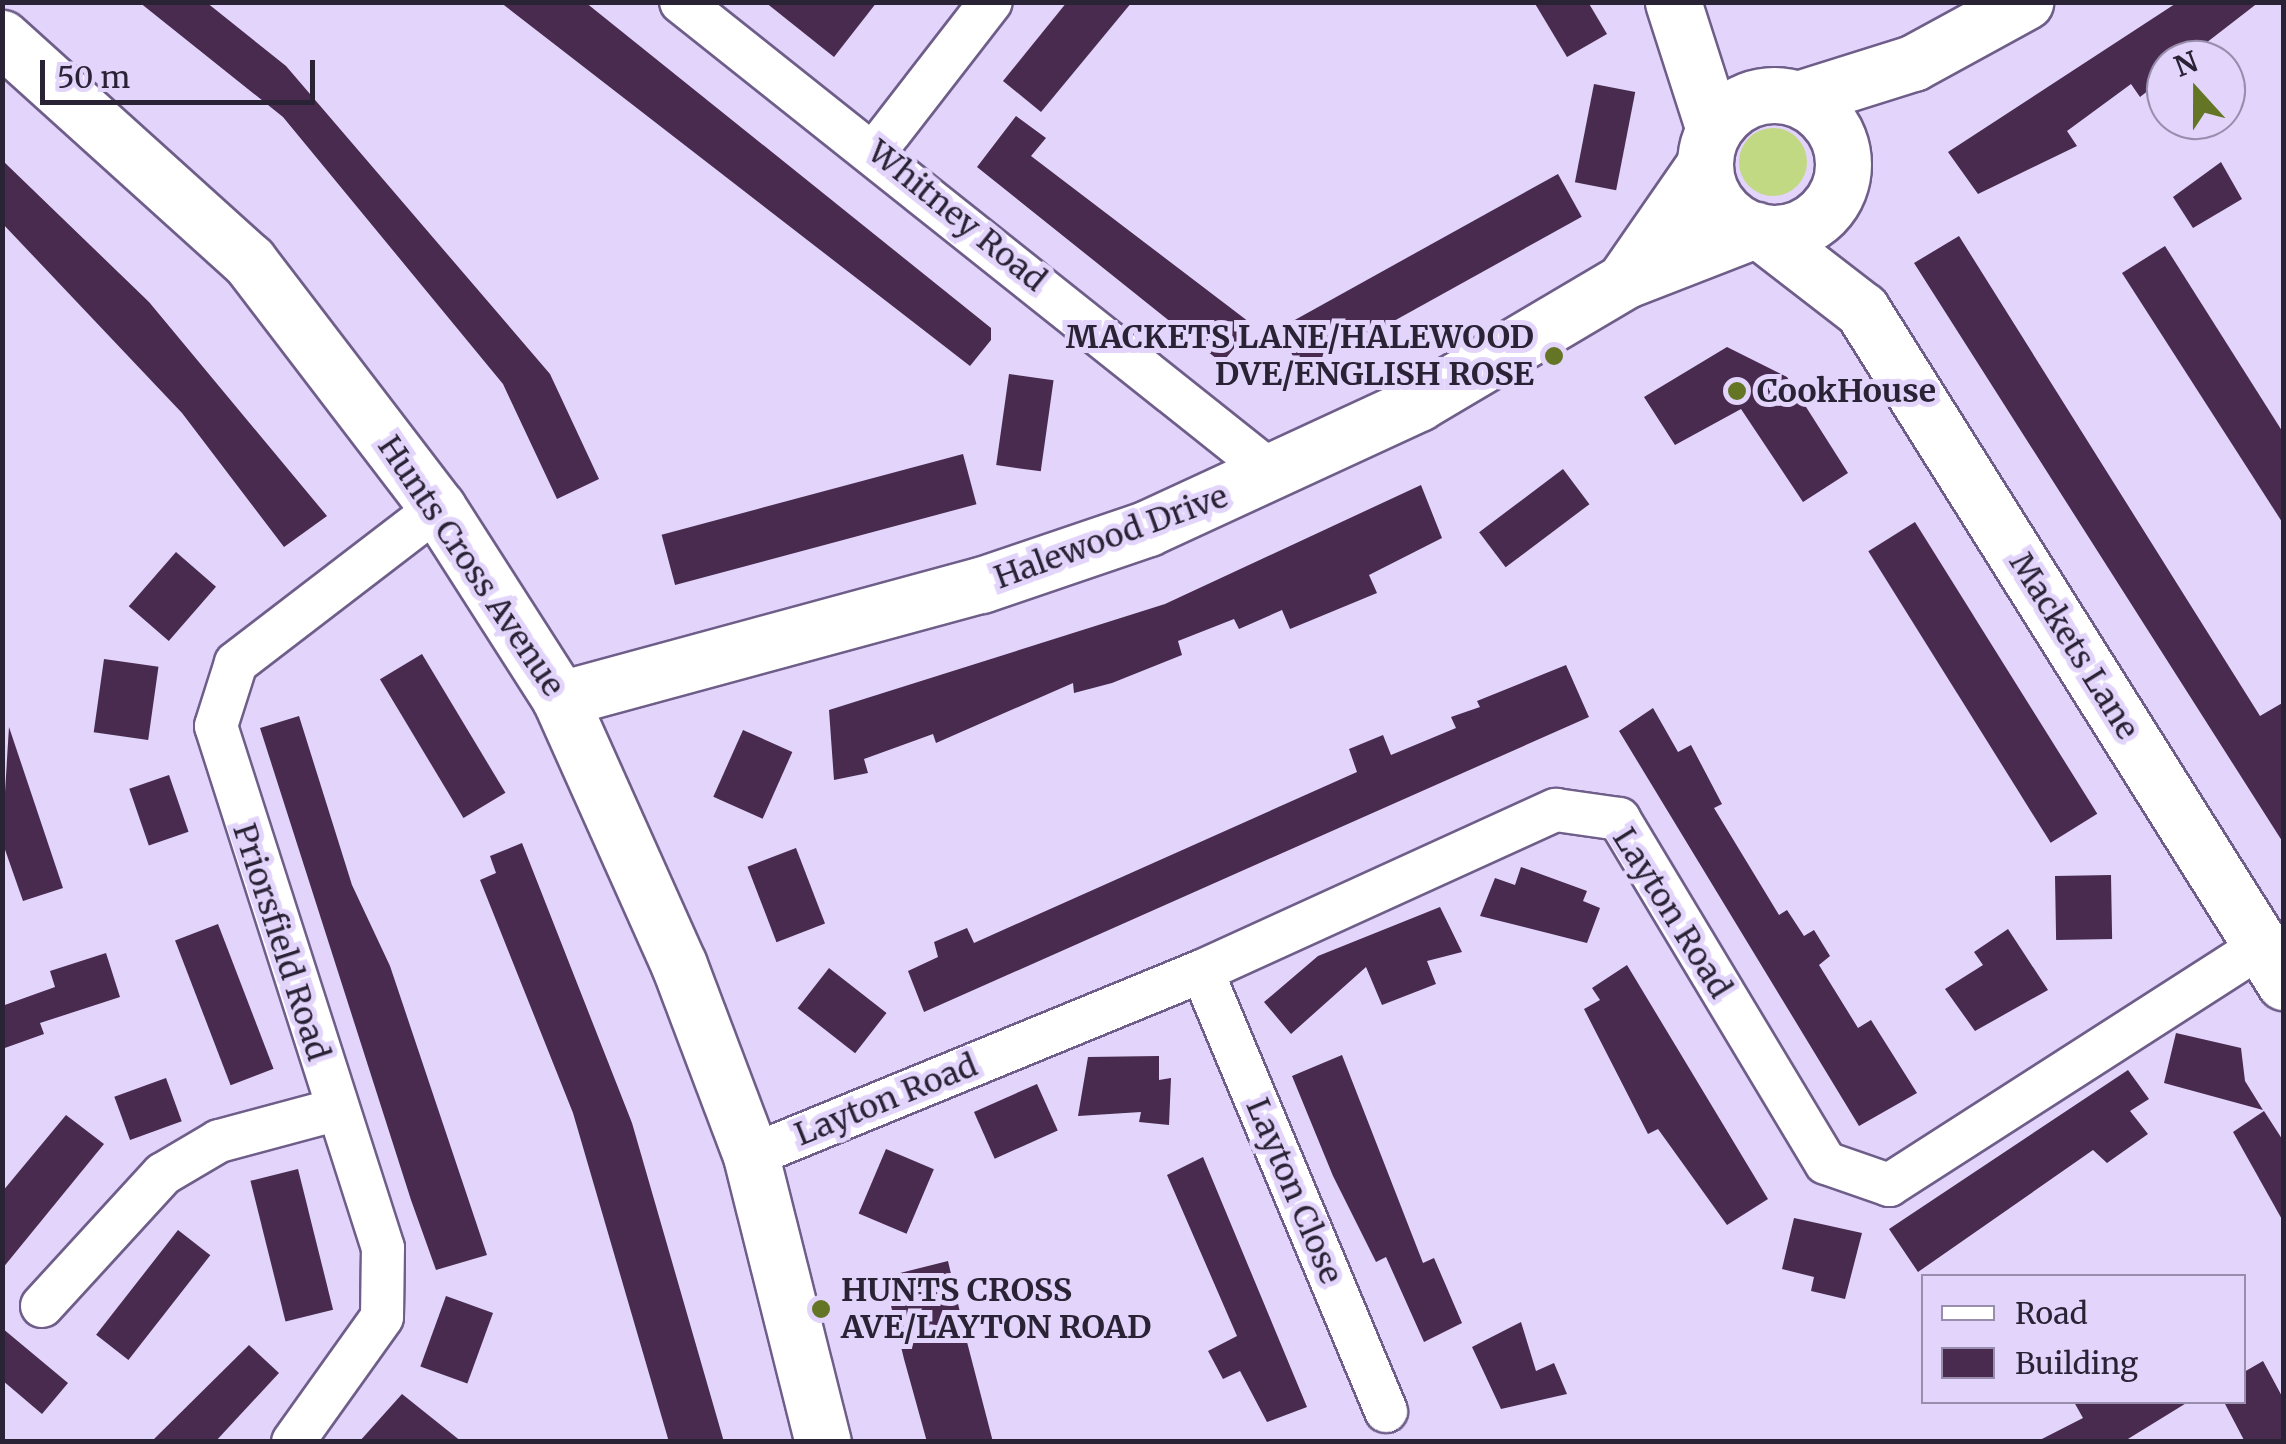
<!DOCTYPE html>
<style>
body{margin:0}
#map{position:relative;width:2286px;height:1444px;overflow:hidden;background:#e2d4fb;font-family:Merriweather,serif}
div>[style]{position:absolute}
.green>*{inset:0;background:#c2d983}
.round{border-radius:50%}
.building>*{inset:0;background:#482b4e;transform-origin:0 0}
.roads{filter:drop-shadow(2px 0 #6e5e89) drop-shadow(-2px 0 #6e5e89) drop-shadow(0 2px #6e5e89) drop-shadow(0 -2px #6e5e89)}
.street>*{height:42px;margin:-21px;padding:0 21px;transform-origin:21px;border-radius:21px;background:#fff}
.secondary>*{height:55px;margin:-27.5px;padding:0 27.5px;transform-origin:27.5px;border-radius:27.5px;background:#fff}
.secondary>.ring{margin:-27.5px;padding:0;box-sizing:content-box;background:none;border:55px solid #fff;border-radius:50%}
.dots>*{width:28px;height:28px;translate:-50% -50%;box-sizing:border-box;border:5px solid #e2d4fb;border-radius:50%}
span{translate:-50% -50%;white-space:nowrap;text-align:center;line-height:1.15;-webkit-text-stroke:10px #e2d4fb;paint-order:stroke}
.street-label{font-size:32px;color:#2a2335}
.poi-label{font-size:32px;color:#2a2335;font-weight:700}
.right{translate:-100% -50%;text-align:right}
.left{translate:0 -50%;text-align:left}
.frame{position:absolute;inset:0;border:5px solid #2a2335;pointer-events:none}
.legend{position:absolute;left:1921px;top:1274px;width:325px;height:130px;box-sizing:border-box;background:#e2d4fb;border:2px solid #988dac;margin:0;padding:12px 18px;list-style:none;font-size:30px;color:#2a2335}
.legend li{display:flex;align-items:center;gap:20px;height:50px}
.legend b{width:50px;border:2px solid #988dac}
.north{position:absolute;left:2146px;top:40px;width:100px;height:100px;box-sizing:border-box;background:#e2d4fb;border:2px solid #988dac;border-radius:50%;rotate:339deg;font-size:28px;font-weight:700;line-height:40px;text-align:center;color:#2a2335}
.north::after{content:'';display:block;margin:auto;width:35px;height:45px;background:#647625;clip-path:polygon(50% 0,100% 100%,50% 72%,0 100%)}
.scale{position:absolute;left:40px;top:60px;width:275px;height:45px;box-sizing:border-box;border:5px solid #2a2335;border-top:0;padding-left:12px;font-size:30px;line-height:35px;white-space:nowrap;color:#2a2335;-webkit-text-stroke:8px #e2d4fb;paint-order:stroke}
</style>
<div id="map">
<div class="green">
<i class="round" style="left:1739px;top:128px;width:68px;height:68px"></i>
</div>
<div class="building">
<i style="clip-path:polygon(139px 2px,206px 2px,286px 66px,550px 374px,599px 479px,557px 499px,503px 384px,283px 117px)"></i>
<i style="clip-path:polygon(500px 2px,585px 2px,991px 328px,991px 340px,970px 366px)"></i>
<i style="clip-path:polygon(765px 2px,877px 2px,834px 57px)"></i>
<i style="clip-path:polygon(1067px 2px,1132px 2px,1041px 112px,1003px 81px)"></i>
<i style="clip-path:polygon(1534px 2px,1588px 2px,1607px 34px,1567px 57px)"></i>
<i style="clip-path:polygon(2178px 2px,2259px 2px,2184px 60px,2166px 60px,2163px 79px,2140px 97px,2131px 84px,2067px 131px,2077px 146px,1978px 194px,1948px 152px)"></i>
<i style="left:1594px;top:84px;width:42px;height:100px;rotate:11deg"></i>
<i style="clip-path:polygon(1016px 116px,1046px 138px,1031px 156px,1253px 325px,1222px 363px,977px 167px)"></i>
<i style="clip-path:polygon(2px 160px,149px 302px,327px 516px,284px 547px,182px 413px,2px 223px)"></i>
<i style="clip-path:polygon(2221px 162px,2242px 199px,2193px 228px,2173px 197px)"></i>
<i style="left:1558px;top:174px;width:49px;height:320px;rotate:61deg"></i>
<i style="clip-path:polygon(1959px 236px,2260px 716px,2284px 702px,2284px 844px,1914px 263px)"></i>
<i style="clip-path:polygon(2165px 246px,2284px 434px,2284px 525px,2122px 273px)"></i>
<i style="clip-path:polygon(1727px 347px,1787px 377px,1848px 473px,1803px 502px,1741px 409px,1675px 445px,1644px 397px)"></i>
<i style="left:1009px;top:374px;width:45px;height:92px;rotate:8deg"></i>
<i style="left:963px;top:454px;width:52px;height:312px;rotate:75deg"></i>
<i style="left:1563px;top:469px;width:44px;height:105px;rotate:53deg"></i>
<i style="clip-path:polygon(1421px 485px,1442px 538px,1369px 575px,1377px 593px,1290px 629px,1282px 610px,1239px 629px,1234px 619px,1178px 641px,1182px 655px,1112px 683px,1074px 693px,1073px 683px,936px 743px,933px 734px,864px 759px,868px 773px,834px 780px,829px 710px,1165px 604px)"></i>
<i style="left:1915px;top:522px;width:344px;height:55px;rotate:58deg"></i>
<i style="left:176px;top:552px;width:53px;height:72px;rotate:41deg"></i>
<i style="left:422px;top:654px;width:162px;height:49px;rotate:59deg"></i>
<i style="left:104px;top:659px;width:55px;height:74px;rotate:8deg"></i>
<i style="clip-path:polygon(1566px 665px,1589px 717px,924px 1012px,908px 971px,938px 957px,934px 942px,967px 928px,974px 943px,1357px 772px,1349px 749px,1383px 735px,1391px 755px,1456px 728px,1451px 717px,1480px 707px,1477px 701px)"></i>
<i style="clip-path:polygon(1653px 708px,1678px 752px,1691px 745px,1722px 804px,1714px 808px,1779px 915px,1787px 910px,1804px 936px,1814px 930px,1830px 956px,1819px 965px,1858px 1028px,1871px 1020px,1917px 1093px,1859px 1126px,1619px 731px)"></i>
<i style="clip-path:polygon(299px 716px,352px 885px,390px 966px,487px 1255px,436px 1270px,411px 1200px,260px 728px)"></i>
<i style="clip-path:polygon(9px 727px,63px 888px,23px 901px,2px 841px)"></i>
<i style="left:743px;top:730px;width:54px;height:73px;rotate:24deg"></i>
<i style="left:169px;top:775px;width:60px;height:42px;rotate:71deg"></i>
<i style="clip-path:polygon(522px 843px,632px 1123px,724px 1442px,669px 1442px,573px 1113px,480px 880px,496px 873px,490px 856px)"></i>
<i style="left:796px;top:848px;width:81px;height:52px;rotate:69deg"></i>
<i style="clip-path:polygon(1521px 867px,1587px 891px,1583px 901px,1600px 908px,1587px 943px,1480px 916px,1495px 878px,1515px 885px)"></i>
<i style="left:2111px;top:875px;width:64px;height:56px;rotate:89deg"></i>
<i style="clip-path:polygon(1440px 907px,1462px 952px,1427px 961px,1436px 984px,1382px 1005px,1366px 967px,1291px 1034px,1264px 1002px,1318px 956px)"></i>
<i style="left:218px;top:924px;width:155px;height:46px;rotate:69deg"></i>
<i style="clip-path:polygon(2008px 929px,2048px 990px,1975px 1031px,1945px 989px,1983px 965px,1974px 952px)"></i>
<i style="clip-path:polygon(106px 953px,120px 997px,40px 1023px,44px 1034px,2px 1049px,2px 1006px,55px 987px,50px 971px)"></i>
<i style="clip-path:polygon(1627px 965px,1768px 1199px,1727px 1225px,1658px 1129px,1648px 1134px,1584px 1009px,1600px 1000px,1592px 988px)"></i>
<i style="left:829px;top:968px;width:73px;height:51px;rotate:38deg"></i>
<i style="clip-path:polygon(2176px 1033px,2241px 1048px,2245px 1081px,2263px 1110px,2164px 1083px)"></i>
<i style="clip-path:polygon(1342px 1055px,1423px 1263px,1434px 1258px,1462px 1323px,1424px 1342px,1386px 1257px,1376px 1262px,1333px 1176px,1292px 1076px)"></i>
<i style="clip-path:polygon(1159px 1056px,1159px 1080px,1171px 1078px,1169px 1125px,1139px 1122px,1141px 1112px,1078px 1116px,1088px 1057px)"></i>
<i style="clip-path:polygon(2128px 1070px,2149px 1099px,2130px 1111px,2148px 1134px,2107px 1163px,2093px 1150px,1918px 1272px,1889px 1229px)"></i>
<i style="left:166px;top:1078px;width:46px;height:55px;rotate:70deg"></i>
<i style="left:1037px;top:1084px;width:51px;height:69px;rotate:66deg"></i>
<i style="clip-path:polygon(2264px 1111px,2284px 1142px,2284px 1223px,2233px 1132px)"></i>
<i style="clip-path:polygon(66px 1115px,104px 1144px,2px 1269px,2px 1192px)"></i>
<i style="left:886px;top:1149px;width:52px;height:70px;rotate:23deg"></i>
<i style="clip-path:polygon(1203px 1157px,1307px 1407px,1267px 1422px,1240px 1371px,1223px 1379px,1208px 1351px,1237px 1336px,1167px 1175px)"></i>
<i style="left:298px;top:1169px;width:145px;height:49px;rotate:76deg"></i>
<i style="clip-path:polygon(1794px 1218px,1862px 1233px,1845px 1299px,1811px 1291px,1814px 1277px,1782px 1269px)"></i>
<i style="left:178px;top:1230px;width:41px;height:133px;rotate:38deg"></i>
<i style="clip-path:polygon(948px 1261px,967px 1342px,993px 1442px,927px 1442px,904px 1359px,884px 1277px)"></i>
<i style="left:446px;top:1296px;width:50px;height:75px;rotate:20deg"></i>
<i style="clip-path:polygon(1521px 1322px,1536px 1371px,1554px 1363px,1567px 1394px,1501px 1409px,1472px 1347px)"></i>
<i style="clip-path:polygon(2px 1328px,68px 1383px,42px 1414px,2px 1380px)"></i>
<i style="clip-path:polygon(249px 1345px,279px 1373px,215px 1442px,151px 1442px)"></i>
<i style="clip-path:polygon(2263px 1361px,2284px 1400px,2284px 1442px,2245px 1442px,2224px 1402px,2244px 1402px,2244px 1372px)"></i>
<i style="clip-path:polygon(402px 1394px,462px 1442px,359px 1442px)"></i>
<i style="clip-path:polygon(2074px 1402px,2188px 1402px,2123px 1442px,2036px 1442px,2083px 1418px)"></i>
</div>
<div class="roads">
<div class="street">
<i style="left:681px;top:2px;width:758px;rotate:38.52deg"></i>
<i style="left:876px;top:150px;width:187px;rotate:-52.2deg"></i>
<i style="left:1202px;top:971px;width:477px;rotate:67.3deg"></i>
<i style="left:751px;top:1156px;width:487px;rotate:-22.3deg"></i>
<i style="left:1202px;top:971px;width:389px;rotate:-24.5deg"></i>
<i style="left:1556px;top:810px;width:64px;rotate:8.1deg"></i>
<i style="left:1619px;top:819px;width:401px;rotate:59deg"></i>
<i style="left:1826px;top:1163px;width:67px;rotate:19.2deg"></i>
<i style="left:1889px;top:1185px;width:444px;rotate:-32.7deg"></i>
<i style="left:42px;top:1306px;width:179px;rotate:-47.5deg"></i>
<i style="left:163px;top:1174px;width:65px;rotate:-30.5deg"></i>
<i style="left:219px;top:1141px;width:120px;rotate:-15deg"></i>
<i style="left:293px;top:1442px;width:153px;rotate:-54.5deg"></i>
<i style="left:382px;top:1317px;width:69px;rotate:-89.2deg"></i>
<i style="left:383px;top:1248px;width:548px;rotate:-107.74deg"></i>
<i style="left:216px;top:726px;width:66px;rotate:-72.4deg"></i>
<i style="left:236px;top:663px;width:255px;rotate:-37.5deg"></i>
</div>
<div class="secondary">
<i style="left:1673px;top:2px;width:134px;rotate:72.2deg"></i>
<i style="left:2px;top:38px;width:333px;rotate:42.1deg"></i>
<i style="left:249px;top:261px;width:311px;rotate:52.6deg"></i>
<i style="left:438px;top:508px;width:227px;rotate:57.4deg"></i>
<i style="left:560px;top:699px;width:291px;rotate:65.9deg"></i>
<i style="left:679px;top:965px;width:204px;rotate:69.3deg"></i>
<i style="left:751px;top:1156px;width:295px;rotate:75.9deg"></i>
<i class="ring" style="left:1705px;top:95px;width:83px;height:83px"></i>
<i style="left:1798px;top:99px;width:121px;rotate:-17.4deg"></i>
<i style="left:1913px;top:63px;width:128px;rotate:-28.6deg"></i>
<i style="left:1761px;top:232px;width:128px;rotate:37.7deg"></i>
<i style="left:1862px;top:310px;width:794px;rotate:57.87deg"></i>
<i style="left:1624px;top:281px;width:142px;rotate:-55.3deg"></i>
<i style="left:560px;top:699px;width:436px;rotate:-15.2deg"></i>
<i style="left:981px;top:585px;width:176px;rotate:-18.8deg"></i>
<i style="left:1148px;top:528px;width:298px;rotate:-24.8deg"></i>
<i style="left:1418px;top:403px;width:239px;rotate:-30.6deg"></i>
<i style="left:1624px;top:281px;width:141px;rotate:-21.3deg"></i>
</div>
</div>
<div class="dots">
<i style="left:1554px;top:356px;background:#647625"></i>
<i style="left:1737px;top:391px;background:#647625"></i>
<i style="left:821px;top:1309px;background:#647625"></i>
</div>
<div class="street-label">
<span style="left:957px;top:216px;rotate:39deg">Whitney Road</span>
<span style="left:1111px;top:537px;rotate:-20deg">Halewood Drive</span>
<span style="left:471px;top:566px;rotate:56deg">Hunts Cross Avenue</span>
<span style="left:2074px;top:646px;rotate:58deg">Mackets Lane</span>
<span style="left:1672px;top:913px;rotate:58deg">Layton Road</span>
<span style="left:281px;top:942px;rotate:72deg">Priorsfield Road</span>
<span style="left:886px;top:1100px;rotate:-22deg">Layton Road</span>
<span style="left:1294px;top:1191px;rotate:67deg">Layton Close</span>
</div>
<div class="poi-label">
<span class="right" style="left:1534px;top:356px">MACKETS LANE/HALEWOOD<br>DVE/ENGLISH ROSE</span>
<span class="left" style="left:1757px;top:391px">CookHouse</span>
<span class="left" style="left:841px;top:1309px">HUNTS CROSS<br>AVE/LAYTON ROAD</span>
</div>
<div class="frame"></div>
<ul class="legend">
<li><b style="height:12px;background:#fff"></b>Road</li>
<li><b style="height:28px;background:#482b4e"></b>Building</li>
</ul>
<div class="north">N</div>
<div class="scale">50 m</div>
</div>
